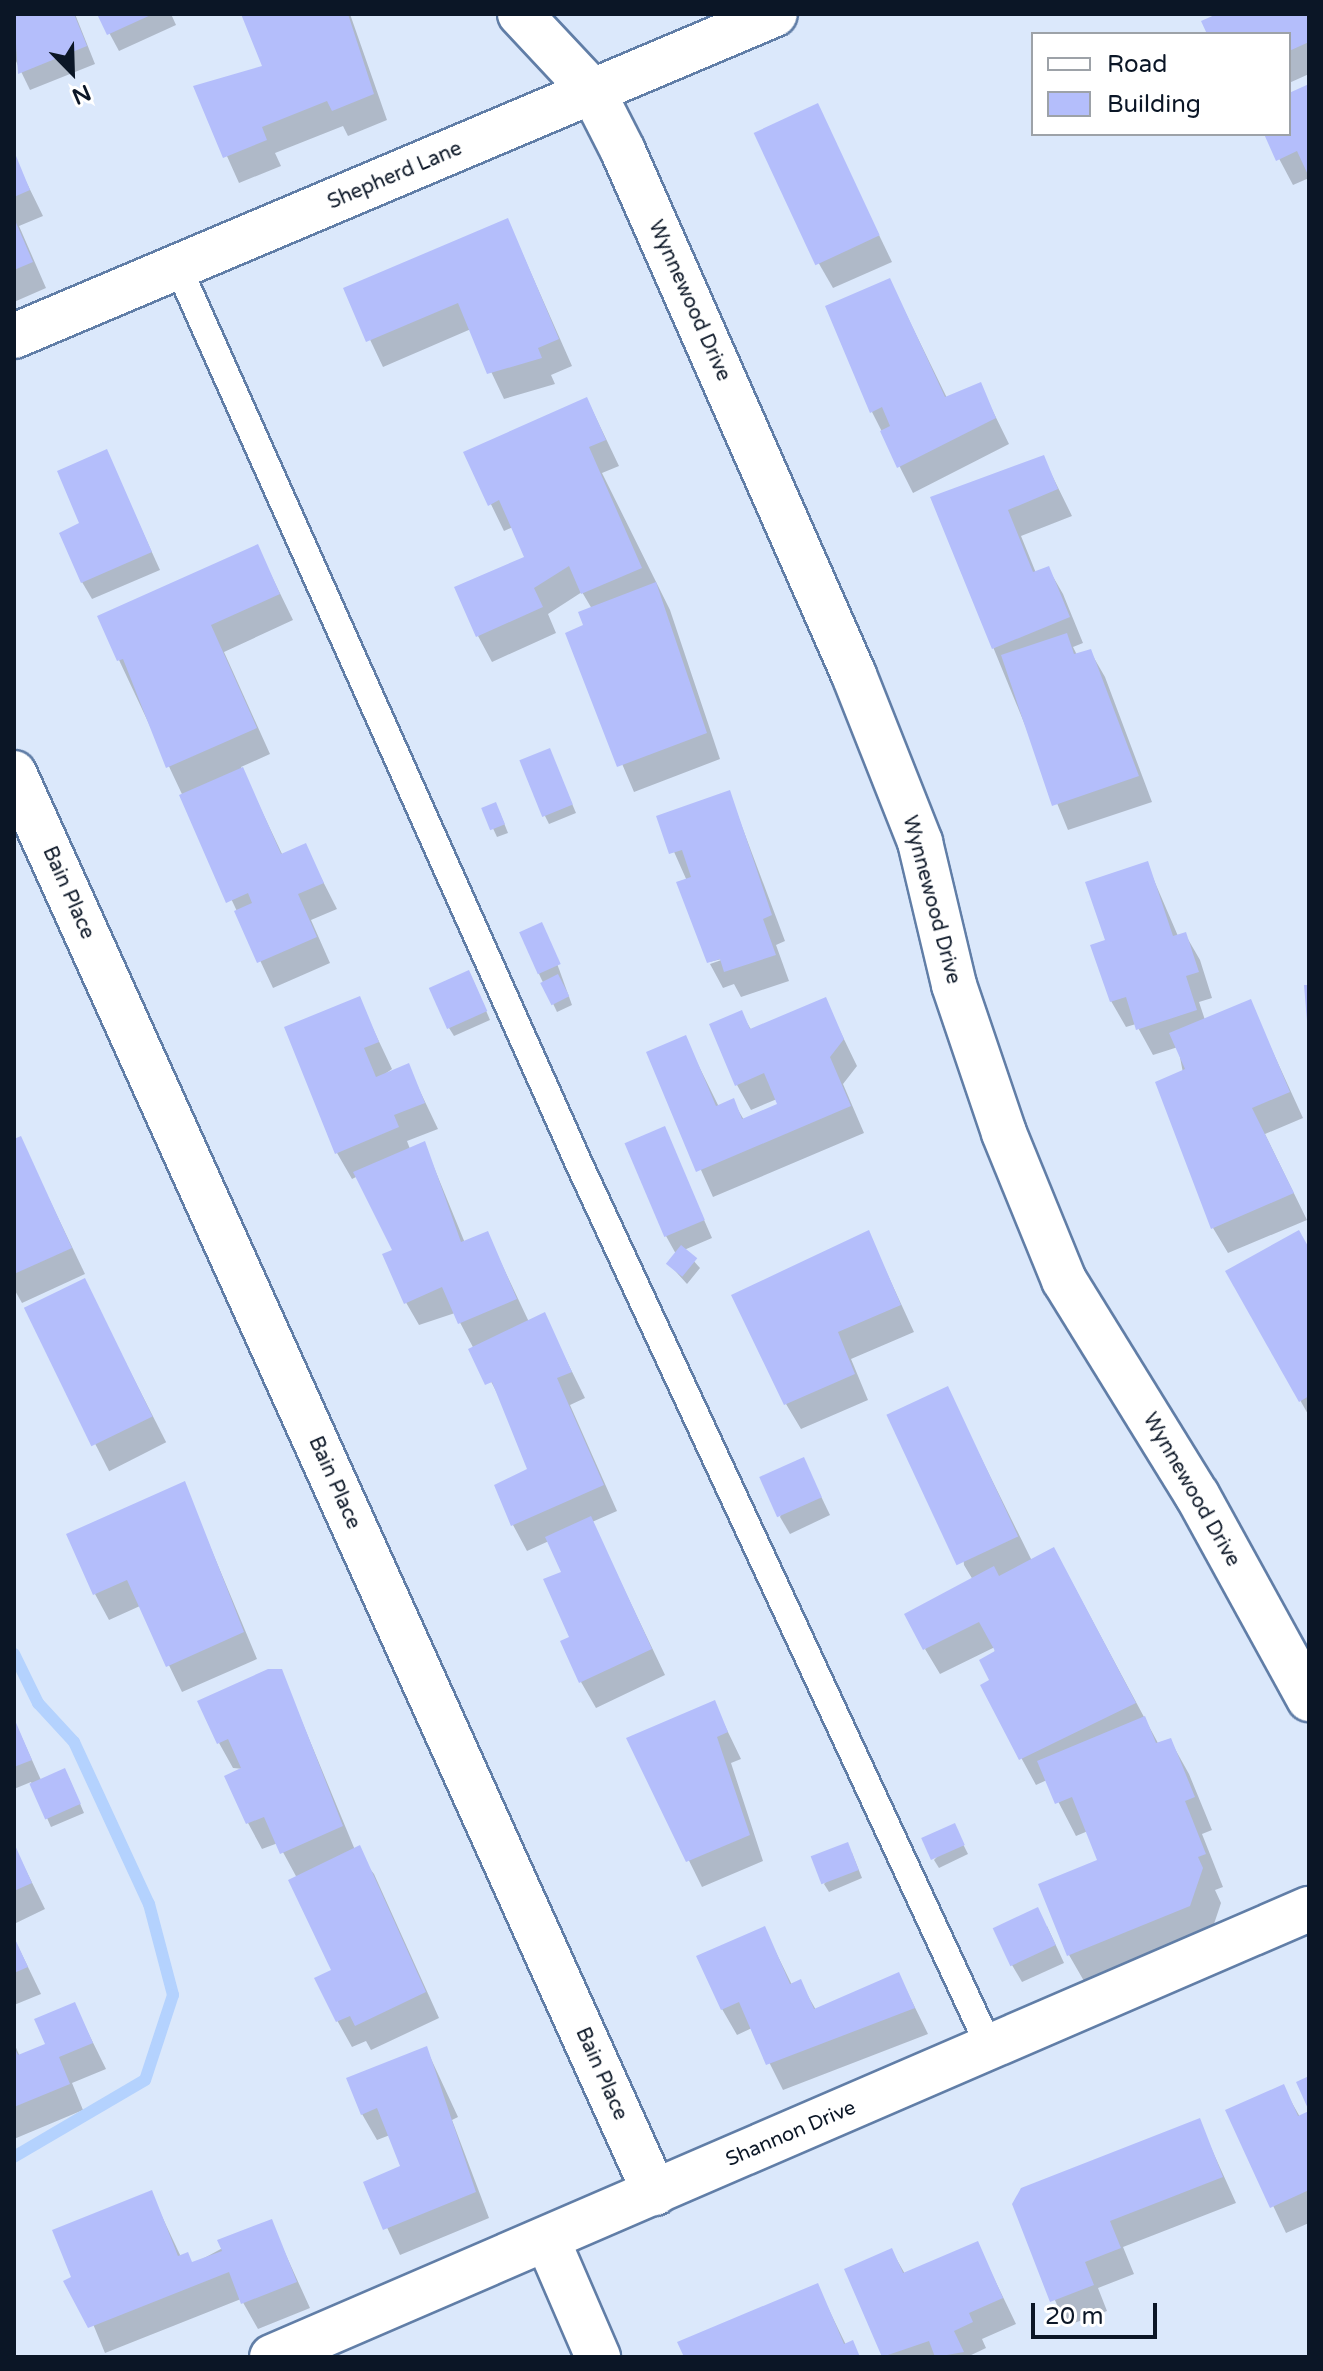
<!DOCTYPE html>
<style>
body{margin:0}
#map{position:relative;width:1323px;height:2371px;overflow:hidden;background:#dbe8fb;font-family:"Varela Round",sans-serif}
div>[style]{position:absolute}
.shadow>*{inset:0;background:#0003;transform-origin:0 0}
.stream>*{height:12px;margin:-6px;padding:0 6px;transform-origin:6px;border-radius:6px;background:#b4d2fe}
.building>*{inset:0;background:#b4befb;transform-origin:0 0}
.roads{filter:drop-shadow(2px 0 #617ea7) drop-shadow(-2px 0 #617ea7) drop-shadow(0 2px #617ea7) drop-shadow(0 -2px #617ea7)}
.service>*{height:26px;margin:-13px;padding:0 13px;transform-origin:13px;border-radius:13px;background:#fff}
.minor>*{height:44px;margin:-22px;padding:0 22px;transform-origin:22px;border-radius:22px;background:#fff}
span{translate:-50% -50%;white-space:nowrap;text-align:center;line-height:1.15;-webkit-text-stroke:8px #fff;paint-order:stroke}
.street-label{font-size:20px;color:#0b1626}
.frame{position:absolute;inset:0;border:16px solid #0b1626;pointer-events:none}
.legend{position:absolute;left:1031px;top:32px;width:260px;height:104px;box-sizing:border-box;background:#fff;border:2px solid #9da2a8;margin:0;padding:10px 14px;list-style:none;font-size:24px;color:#0b1626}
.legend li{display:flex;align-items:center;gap:16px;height:40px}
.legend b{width:40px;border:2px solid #9da2a8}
.north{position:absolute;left:32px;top:32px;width:80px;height:80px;-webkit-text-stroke:6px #fff;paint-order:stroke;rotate:157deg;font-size:22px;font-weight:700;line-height:32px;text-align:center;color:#0b1626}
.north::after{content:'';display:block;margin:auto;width:28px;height:36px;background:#0b1626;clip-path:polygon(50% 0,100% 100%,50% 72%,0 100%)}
.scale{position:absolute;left:1031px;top:2303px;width:126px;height:36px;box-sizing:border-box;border:4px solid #0b1626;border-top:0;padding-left:10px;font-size:24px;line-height:28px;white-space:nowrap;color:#0b1626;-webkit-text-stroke:6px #fff;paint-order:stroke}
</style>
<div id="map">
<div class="shadow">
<i style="clip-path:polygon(75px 14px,95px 64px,30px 90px,14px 57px,14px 15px)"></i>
<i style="clip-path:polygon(99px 14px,171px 14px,176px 25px,119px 51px)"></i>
<i style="clip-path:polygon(243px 14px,350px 14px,387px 120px,348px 136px,343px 126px,275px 153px,281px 166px,239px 183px,196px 87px,264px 67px)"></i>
<i style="clip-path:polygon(1222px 14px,1309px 14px,1309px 74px,1289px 83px,1289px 34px,1209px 34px)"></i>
<i style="clip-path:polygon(1309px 87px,1309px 178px,1293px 185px,1266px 134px,1289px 134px,1289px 96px)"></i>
<i style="clip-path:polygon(817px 106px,892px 262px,833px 288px,818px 262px)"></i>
<i style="clip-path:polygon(14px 157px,43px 216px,19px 226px,46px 288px,14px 302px)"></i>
<i style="clip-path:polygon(508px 221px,572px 366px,551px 375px,555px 384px,504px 399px,471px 329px,383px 367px,346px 289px)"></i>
<i style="clip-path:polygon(890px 281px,947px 398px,980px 385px,1009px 444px,913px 493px,872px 412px)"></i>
<i style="clip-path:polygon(587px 399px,619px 466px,602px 473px,670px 610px,720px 759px,634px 792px,567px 634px,586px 626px,592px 609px,582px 592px,548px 614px,556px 633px,492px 662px,478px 636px,527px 558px,513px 527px,504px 531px,466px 453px)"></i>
<i style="clip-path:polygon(106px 451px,160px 570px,92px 599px,82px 582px,82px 524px)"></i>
<i style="clip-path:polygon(1043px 457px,1072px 516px,1021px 536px,1036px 573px,1048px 568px,1063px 594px,1083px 643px,1073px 647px,1077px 655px,1090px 651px,1105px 677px,1152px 802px,1068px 830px,932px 498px)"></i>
<i style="clip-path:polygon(257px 546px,293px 620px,224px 652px,270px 754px,241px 767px,283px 856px,305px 846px,337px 909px,311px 920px,330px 963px,273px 988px,119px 660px)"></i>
<i style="clip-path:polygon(553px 759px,576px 813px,549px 824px,545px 816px)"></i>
<i style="clip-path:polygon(729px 792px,785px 941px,776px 945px,789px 981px,741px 997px,734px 984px,723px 988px,710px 964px,730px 957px,709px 962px,679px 883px,687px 881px,659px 818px)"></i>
<i style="clip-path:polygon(484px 809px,500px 813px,508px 833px,497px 837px)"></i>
<i style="clip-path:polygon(1147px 864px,1178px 936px,1185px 934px,1200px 960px,1212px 998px,1199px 1002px,1205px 1020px,1250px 1002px,1303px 1118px,1265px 1134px,1307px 1220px,1228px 1253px,1213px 1228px,1178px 1047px,1153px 1055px,1136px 1024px,1126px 1027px,1111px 1001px,1107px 941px)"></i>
<i style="clip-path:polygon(546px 933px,572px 1005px,557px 1012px,539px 974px)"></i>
<i style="clip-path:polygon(473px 980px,490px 1020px,454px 1036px,449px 1028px)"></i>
<i style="clip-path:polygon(359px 999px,392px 1069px,379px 1078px,408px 1066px,438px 1129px,407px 1141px,410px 1149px,424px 1143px,465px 1243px,487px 1233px,529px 1322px,544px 1315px,585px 1398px,570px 1405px,617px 1511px,592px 1522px,665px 1675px,596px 1708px,581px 1682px,564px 1573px,549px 1541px,527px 1551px,513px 1525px,530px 1470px,505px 1408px,455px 1313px,419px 1325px,404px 1299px,395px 1251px,358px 1176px,352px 1179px,337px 1153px)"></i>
<i style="clip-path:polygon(825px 1000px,857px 1066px,843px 1084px,864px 1133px,713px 1197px,649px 1053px,685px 1038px,719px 1107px,733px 1101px,744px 1120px,780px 1105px,777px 1099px,751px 1110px,737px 1085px,741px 1013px,752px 1031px)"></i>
<i style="clip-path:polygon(664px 1129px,712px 1238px,684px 1250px,700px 1268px,687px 1284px,668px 1263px,676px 1254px,666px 1236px)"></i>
<i style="clip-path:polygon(20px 1138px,85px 1274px,22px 1303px,14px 1289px,14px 1141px)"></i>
<i style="clip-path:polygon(868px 1232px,914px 1332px,851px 1359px,868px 1400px,801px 1429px,786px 1404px)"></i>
<i style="clip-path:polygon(1309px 1251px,1309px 1416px,1228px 1272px)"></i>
<i style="left:84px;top:1281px;width:181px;height:64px;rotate:63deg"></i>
<i style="clip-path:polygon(947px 1389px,1032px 1561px,1068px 1575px,1159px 1745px,1170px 1740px,1189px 1774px,1212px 1830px,1202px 1834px,1223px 1887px,1215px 1890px,1221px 1903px,1209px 1939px,1088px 1988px,1069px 1955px,1100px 1861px,1088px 1831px,1076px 1836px,1047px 1780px,1036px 1785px,982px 1686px,992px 1680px,995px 1647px,940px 1674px,925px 1649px,973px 1580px,964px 1565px)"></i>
<i style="clip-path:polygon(803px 1459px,830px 1515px,790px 1534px,780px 1517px)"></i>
<i style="clip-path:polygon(184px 1484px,257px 1659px,182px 1692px,140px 1606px,109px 1620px,95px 1594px)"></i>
<i style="clip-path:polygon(281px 1671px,355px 1850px,374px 1874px,439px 2018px,371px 2050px,366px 2041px,352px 2047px,338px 2022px,317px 1979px,333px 1971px,297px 1878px,278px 1843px,262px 1849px,248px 1823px,227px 1776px,244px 1769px,233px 1768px,219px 1743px)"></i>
<i style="clip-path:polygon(714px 1703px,741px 1759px,731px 1763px,763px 1861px,702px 1887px,629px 1739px)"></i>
<i style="clip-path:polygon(14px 1720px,41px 1780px,69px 1778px,84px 1813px,51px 1827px,31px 1782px,14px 1789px)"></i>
<i style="clip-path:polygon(958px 1834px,968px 1854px,939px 1868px,934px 1860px)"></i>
<i style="clip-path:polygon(14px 1846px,45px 1909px,14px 1924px)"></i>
<i style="clip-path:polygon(852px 1853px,862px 1878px,829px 1892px,824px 1884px)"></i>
<i style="clip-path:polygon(1047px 1926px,1064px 1963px,1022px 1982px,1012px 1965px)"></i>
<i style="clip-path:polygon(764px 1928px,792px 1985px,800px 1982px,816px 2010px,899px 1975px,928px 2034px,783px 2090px,752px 2028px,737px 2035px,722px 2009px)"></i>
<i style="clip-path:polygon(14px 1938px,41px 1994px,14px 2005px)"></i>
<i style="clip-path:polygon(74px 2004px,106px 2069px,72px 2083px,83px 2110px,14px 2139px,14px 2043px,20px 2057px,47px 2045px)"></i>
<i style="clip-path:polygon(426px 2048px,458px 2117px,452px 2120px,489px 2218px,400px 2255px,366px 2183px,403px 2167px,390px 2135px,377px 2140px,362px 2114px)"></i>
<i style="clip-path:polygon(1283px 2087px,1300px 2117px,1309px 2113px,1309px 2223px,1286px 2233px,1228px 2111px)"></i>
<i style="clip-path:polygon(1199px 2121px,1236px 2203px,1123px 2247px,1134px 2274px,1098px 2288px,1107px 2311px,1066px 2326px,1014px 2204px)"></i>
<i style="clip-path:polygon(151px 2193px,181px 2257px,193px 2264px,271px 2222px,310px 2308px,258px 2329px,241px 2299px,105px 2353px,74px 2278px)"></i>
<i style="clip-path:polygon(977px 2243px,1016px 2324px,982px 2339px,986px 2348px,967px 2357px,884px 2357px,847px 2270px,892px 2251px,905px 2274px)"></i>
<i style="clip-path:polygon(817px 2285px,846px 2345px,860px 2357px,686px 2357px)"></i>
</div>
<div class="stream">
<i style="left:14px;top:1654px;width:55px;rotate:63.9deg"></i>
<i style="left:38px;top:1703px;width:53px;rotate:47.3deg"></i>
<i style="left:74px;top:1742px;width:179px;rotate:65.2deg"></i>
<i style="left:149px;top:1904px;width:94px;rotate:75.2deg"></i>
<i style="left:173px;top:1995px;width:89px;rotate:108.2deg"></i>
<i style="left:145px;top:2080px;width:152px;rotate:149.6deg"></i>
</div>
<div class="building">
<i style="clip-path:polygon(14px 14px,74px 14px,87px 46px,18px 74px)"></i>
<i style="clip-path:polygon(97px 14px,153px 14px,107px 35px)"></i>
<i style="clip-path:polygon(241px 14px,348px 14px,374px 94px,332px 111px,327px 101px,262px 127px,267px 140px,223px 158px,193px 86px,262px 66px)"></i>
<i style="clip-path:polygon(1217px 14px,1308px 14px,1309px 42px,1289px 51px,1289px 34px,1207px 34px,1201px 21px)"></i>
<i style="clip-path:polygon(1309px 84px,1309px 177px,1297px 151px,1276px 161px,1264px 134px,1289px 134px,1289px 93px)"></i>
<i style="left:818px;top:103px;width:146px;height:71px;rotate:65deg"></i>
<i style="clip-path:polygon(14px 151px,30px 190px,14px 197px)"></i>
<i style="clip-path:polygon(14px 218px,33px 262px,14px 270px)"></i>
<i style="clip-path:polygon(508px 218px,559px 339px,538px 348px,542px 358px,487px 374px,458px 303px,366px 342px,343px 288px)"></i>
<i style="clip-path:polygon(890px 278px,945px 397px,981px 382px,996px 418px,897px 468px,880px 431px,890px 426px,882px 407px,870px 413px,825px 306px)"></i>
<i style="clip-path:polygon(587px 397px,606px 440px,589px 447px,642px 568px,581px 594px,569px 566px,534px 588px,543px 607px,476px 637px,454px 587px,524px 557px,499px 500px,488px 506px,463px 452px)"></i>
<i style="clip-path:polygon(107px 449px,152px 552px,81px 583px,59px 533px,79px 523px,57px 471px)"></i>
<i style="clip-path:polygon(1044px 455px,1058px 489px,1008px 510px,1033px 572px,1049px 566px,1070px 617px,992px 649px,930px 497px)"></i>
<i style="clip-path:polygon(258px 544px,280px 594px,211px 625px,257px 728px,166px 768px,123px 659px,117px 661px,97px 616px)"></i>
<i style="clip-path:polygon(656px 582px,707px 733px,617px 767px,565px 633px,583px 625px,578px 612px)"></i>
<i style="clip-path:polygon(1067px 633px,1074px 654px,1091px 649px,1139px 776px,1052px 806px,1001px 655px)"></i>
<i style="left:550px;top:748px;width:61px;height:33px;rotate:68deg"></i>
<i style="clip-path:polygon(243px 767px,281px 854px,306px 843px,324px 883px,298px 894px,317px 937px,257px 963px,234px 911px,252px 903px,248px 893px,226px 903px,179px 795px)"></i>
<i style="clip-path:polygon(730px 790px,772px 915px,763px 919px,776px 955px,724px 972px,720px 959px,707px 963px,676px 882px,691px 877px,682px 850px,669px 854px,656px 816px)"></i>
<i style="left:496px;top:802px;width:24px;height:16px;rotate:68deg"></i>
<i style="clip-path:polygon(1148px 861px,1173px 936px,1186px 932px,1199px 972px,1186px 976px,1197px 1010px,1136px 1030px,1126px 997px,1110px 1002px,1090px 945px,1105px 940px,1085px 882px)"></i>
<i style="left:542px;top:922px;width:46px;height:25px;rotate:66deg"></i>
<i style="left:469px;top:970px;width:45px;height:44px;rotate:66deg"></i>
<i style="left:558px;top:974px;width:25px;height:20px;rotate:63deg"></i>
<i style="clip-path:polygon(1304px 985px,1309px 985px,1309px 1021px,1307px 1021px)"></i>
<i style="clip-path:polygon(360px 996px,379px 1042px,364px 1048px,376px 1077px,409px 1063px,425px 1103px,394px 1115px,399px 1127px,335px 1154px,284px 1027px)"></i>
<i style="clip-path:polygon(826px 997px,844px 1039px,830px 1057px,851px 1106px,696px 1172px,646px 1052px,686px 1035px,716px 1106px,734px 1098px,742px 1119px,777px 1104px,764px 1073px,735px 1086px,709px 1024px,742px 1010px,750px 1029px)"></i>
<i style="clip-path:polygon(1251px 999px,1290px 1092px,1252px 1108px,1294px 1193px,1211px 1229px,1155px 1082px,1185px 1069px,1169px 1033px)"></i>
<i style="left:665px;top:1126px;width:102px;height:44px;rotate:67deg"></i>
<i style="clip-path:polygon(21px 1136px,72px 1248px,14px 1274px,14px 1139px)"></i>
<i style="clip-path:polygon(425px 1141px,461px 1242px,488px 1231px,517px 1299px,458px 1324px,442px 1287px,404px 1304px,382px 1254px,392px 1250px,353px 1172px)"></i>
<i style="clip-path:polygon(869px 1230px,901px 1305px,838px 1332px,855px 1374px,784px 1405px,731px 1295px)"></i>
<i style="clip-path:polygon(1299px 1230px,1309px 1248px,1309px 1396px,1299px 1402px,1225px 1271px)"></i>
<i style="left:681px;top:1245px;width:21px;height:24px;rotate:39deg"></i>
<i style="left:85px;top:1278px;width:154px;height:68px;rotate:64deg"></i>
<i style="clip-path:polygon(545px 1312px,572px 1372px,557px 1378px,604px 1485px,511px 1526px,494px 1485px,527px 1469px,492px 1382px,485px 1385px,468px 1349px)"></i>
<i style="left:948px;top:1386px;width:166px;height:68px;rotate:65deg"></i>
<i style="left:804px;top:1457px;width:44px;height:49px;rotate:66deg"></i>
<i style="clip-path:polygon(185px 1481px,244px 1632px,166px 1667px,127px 1580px,93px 1595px,66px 1534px)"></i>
<i style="clip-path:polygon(591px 1516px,652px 1649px,579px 1683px,560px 1641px,569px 1637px,543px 1579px,561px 1572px,545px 1537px)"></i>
<i style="clip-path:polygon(1054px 1547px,1136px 1703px,1019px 1760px,980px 1685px,989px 1680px,979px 1660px,995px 1651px,979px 1622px,923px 1650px,904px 1614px,994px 1566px,999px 1576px)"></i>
<i style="clip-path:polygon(268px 1669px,282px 1669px,343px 1826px,280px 1854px,264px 1817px,246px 1824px,224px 1776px,241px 1768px,228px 1739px,217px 1744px,197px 1701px)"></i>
<i style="clip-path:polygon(715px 1700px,728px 1732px,717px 1737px,750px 1835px,686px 1862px,626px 1738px)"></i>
<i style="clip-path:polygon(1145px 1716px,1156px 1743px,1171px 1738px,1195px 1797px,1185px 1801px,1206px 1854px,1198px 1857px,1203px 1868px,1190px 1906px,1067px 1956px,1038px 1884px,1097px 1860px,1072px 1797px,1055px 1804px,1037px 1761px)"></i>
<i style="clip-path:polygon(14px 1718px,32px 1760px,14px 1767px)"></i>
<i style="left:65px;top:1768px;width:39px;height:39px;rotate:66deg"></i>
<i style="left:955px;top:1823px;width:24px;height:37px;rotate:66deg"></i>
<i style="left:848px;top:1842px;width:30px;height:40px;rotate:69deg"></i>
<i style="clip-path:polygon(14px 1843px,32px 1883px,14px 1891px)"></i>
<i style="clip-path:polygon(360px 1845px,426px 1992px,355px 2026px,350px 2016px,336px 2022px,314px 1978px,331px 1970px,288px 1880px)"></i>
<i style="left:1038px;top:1907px;width:42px;height:50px;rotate:65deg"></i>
<i style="clip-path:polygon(765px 1926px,790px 1984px,801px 1979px,814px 2009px,899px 1972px,915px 2008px,766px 2065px,739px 2002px,721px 2010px,696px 1956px)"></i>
<i style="clip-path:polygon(14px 1937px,28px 1967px,14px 1973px)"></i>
<i style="clip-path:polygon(75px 2002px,93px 2043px,59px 2057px,70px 2084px,14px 2107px,14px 2047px,18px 2055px,45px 2044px,34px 2019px)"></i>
<i style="clip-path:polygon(427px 2046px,476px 2192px,383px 2230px,363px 2182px,400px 2166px,377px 2108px,361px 2115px,346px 2078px)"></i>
<i style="clip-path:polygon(1309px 2076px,1309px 2190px,1270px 2208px,1225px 2110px,1284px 2084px,1298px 2116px,1309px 2111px,1296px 2082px)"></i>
<i style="clip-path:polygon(1200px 2118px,1223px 2177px,1110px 2221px,1121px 2248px,1085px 2262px,1094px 2285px,1050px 2302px,1012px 2204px,1021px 2188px)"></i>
<i style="clip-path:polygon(152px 2190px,178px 2256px,188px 2252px,192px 2262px,222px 2251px,217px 2240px,272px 2219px,297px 2282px,241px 2304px,229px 2272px,88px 2328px,63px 2281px,71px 2277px,52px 2230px)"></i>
<i style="clip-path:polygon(978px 2241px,1003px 2298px,969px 2313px,973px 2322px,954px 2331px,964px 2352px,935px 2357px,929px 2341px,882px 2357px,844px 2269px,892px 2248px,903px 2273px)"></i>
<i style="clip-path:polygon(818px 2283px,844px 2344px,853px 2340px,860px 2357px,684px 2357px,677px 2342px)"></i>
</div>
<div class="roads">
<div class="service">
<i style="left:178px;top:267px;width:985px;rotate:65.91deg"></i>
<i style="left:580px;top:1166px;width:973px;rotate:65.07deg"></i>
</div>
<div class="minor">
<i style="left:520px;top:14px;width:107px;rotate:46.9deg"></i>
<i style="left:593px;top:92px;width:66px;rotate:63deg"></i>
<i style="left:623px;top:151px;width:573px;rotate:66.21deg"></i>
<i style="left:854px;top:675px;width:180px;rotate:68.4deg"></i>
<i style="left:920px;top:842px;width:147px;rotate:76.6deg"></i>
<i style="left:954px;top:985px;width:156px;rotate:71.3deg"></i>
<i style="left:1004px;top:1133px;width:159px;rotate:67.8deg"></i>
<i style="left:1064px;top:1280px;width:253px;rotate:58.3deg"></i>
<i style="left:1197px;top:1495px;width:233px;rotate:61.2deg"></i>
<i style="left:14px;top:336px;width:826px;rotate:-22.93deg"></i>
<i style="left:14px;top:773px;width:1558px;rotate:65.71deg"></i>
<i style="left:547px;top:2239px;width:129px;rotate:66.6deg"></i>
<i style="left:272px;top:2357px;width:1130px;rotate:-23.37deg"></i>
</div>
</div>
<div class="street-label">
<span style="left:395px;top:176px;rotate:-23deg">Shepherd Lane</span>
<span style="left:689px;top:301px;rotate:66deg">Wynnewood Drive</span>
<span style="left:68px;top:893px;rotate:66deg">Bain Place</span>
<span style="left:931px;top:900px;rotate:75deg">Wynnewood Drive</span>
<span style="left:334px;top:1483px;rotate:66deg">Bain Place</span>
<span style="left:1191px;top:1490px;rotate:60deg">Wynnewood Drive</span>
<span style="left:601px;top:2074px;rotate:66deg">Bain Place</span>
<span style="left:791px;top:2134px;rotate:-23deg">Shannon Drive</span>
</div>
<div class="frame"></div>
<ul class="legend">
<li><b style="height:10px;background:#fff"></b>Road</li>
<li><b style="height:22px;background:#b4befb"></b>Building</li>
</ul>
<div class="north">N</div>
<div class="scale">20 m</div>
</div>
